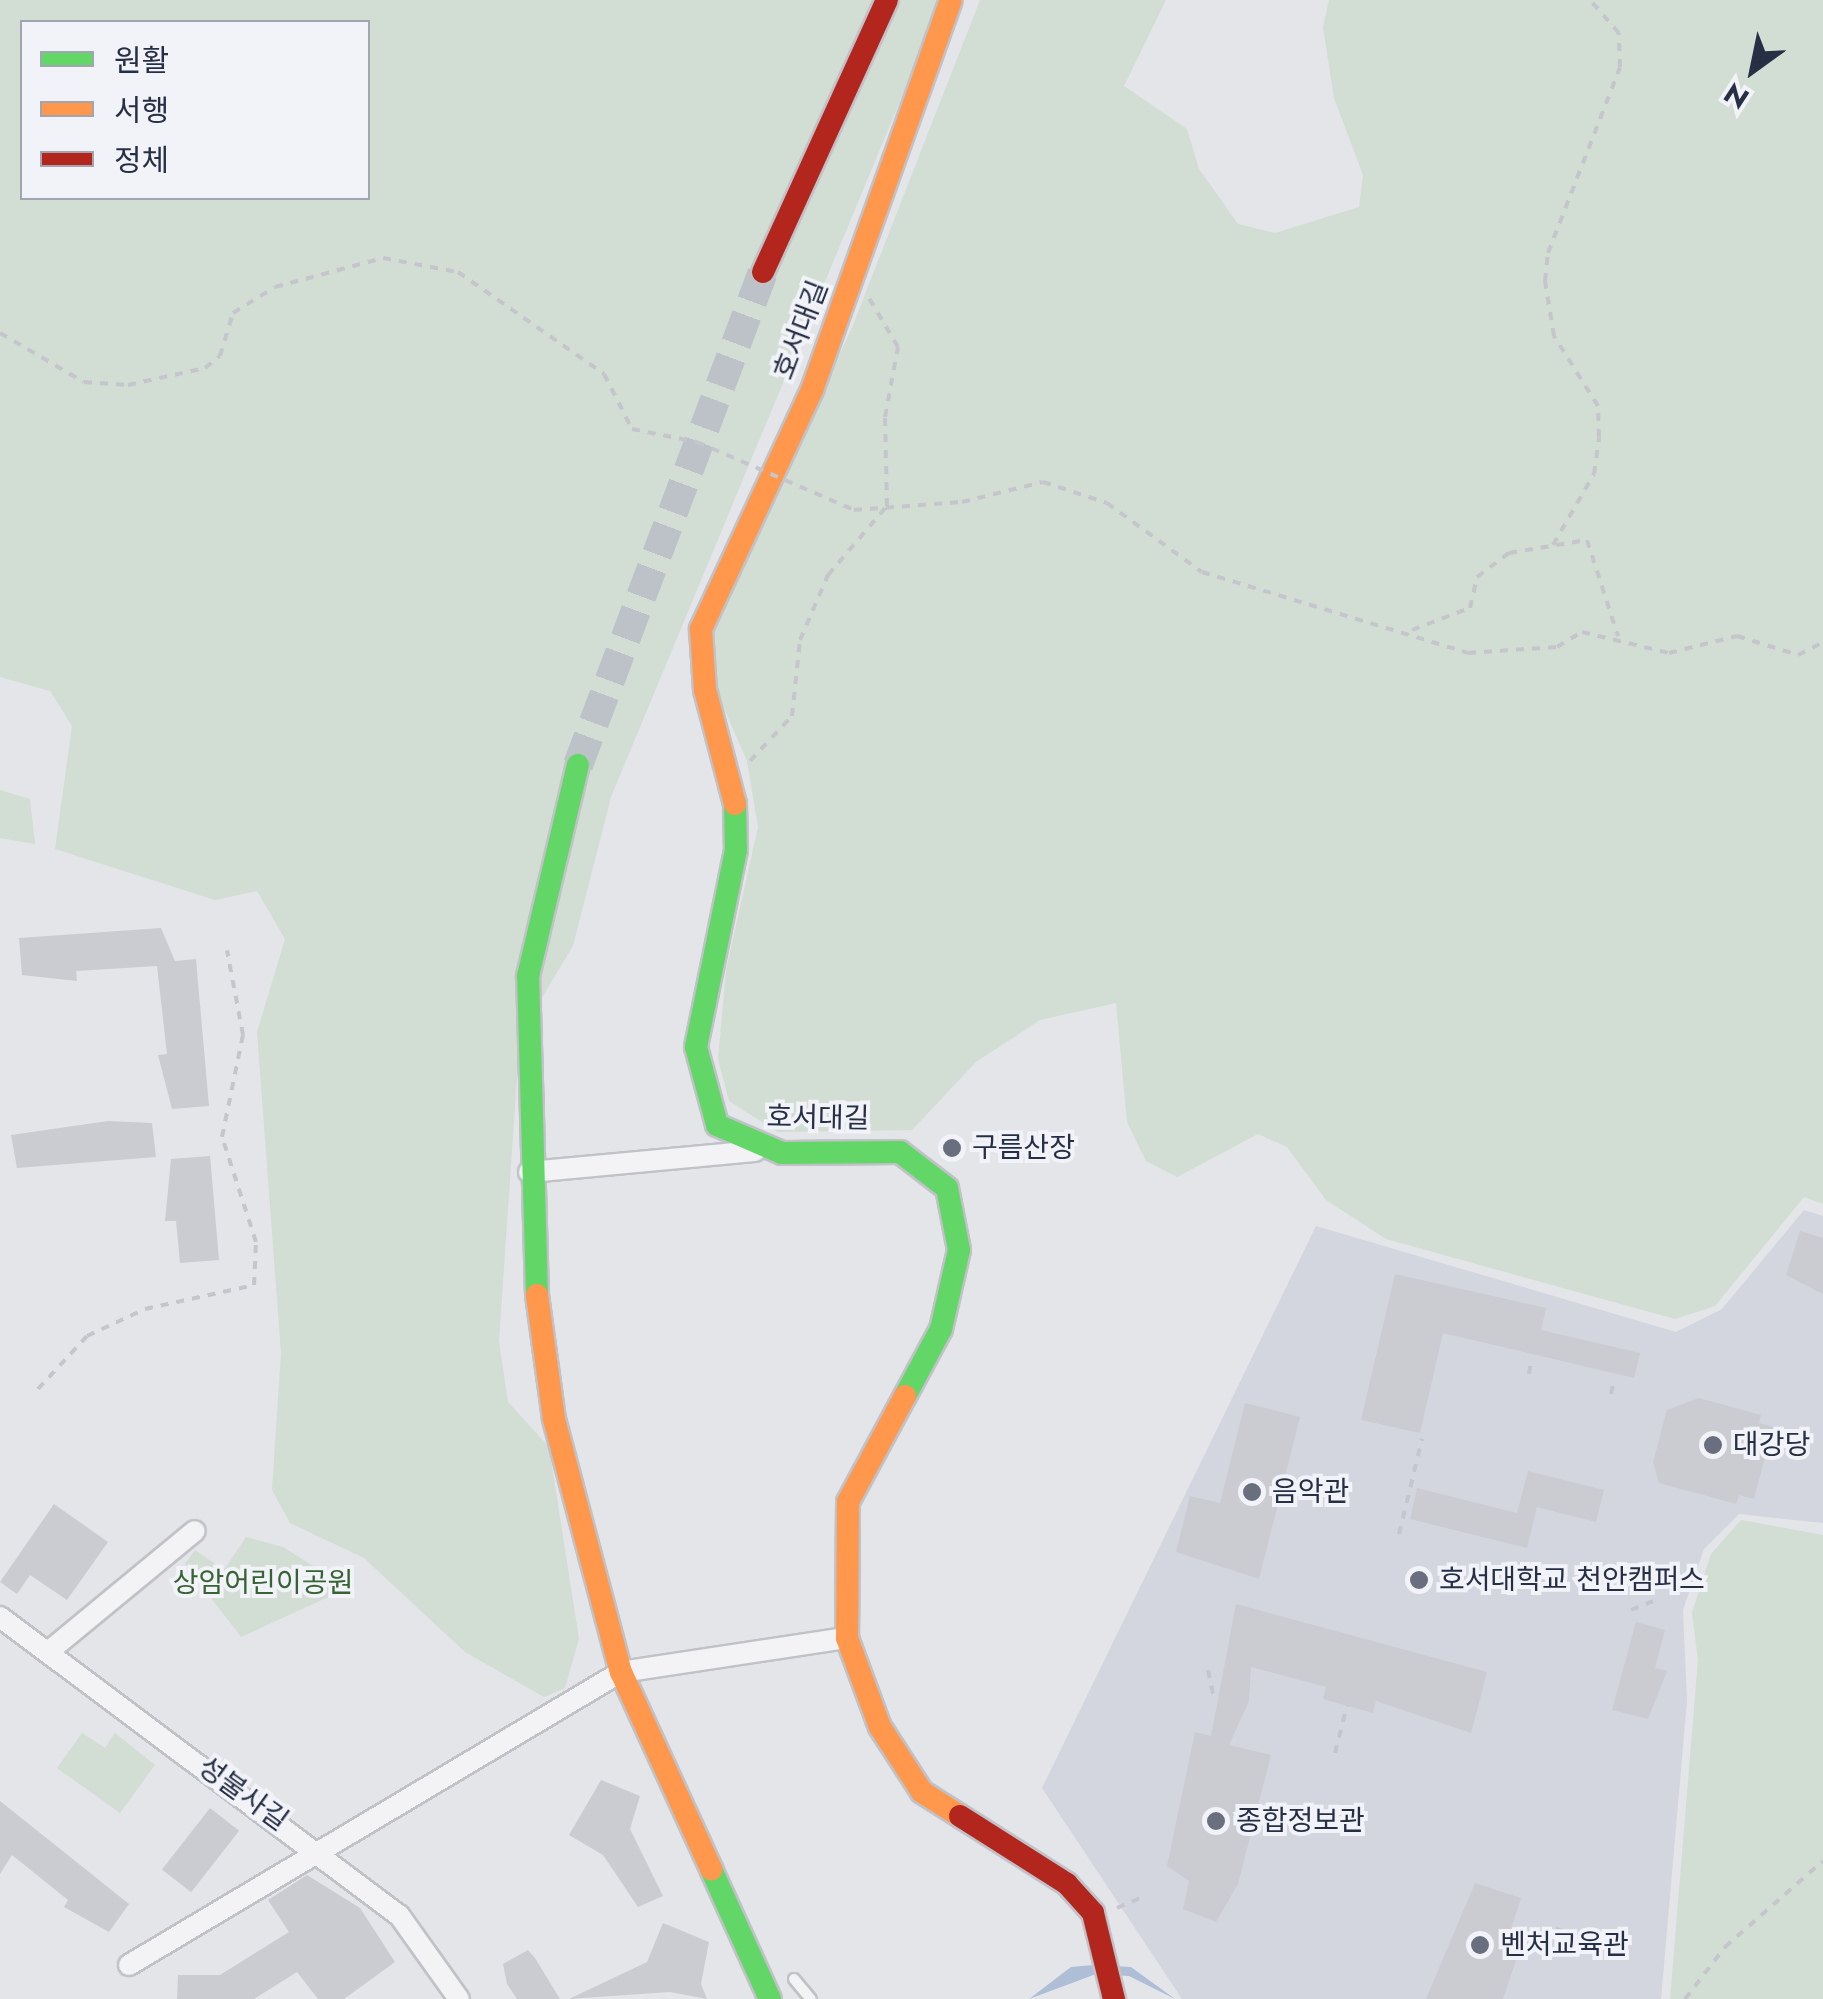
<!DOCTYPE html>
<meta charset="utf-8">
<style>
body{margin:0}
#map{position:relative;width:1823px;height:1999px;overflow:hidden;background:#e3e5e9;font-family:Jost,"Noto Sans KR",sans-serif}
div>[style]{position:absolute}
.built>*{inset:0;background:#d3d6de}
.green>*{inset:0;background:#d2ddd3}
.water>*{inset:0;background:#aebed7}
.building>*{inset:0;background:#caccd1;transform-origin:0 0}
.secondary-tunnel>*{height:30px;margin-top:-15px;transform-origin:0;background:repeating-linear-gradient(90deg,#bdc1c8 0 30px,transparent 0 45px)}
.path>*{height:4px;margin-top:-2px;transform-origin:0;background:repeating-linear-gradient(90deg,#c4c6cc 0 8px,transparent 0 16px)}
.roads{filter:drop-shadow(2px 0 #c0c2c7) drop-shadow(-2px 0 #c0c2c7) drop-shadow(0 2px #c0c2c7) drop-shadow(0 -2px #c0c2c7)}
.lane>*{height:10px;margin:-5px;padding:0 5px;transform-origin:5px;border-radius:5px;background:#f3f3f5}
.street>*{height:20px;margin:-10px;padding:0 10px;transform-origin:10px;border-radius:10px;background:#f3f3f5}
.fast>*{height:22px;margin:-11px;padding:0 11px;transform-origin:11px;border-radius:11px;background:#63d668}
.slow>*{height:22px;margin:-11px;padding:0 11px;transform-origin:11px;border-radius:11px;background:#ff974d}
.jam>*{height:22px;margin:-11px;padding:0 11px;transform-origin:11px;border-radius:11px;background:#b3261e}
.path-bridge>*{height:4px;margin-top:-2px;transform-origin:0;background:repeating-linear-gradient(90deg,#c4c6cc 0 8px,transparent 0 16px)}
.dots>*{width:28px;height:28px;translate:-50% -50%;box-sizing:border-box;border:5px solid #f1f3f8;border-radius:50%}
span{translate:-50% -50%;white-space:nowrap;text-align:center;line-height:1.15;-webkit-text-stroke:8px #f1f3f8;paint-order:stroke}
.street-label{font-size:28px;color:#272f45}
.poi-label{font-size:28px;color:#272f45}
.left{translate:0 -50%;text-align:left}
.park-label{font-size:28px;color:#376233}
.legend{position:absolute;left:20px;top:20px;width:350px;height:180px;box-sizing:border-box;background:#f1f3f8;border:2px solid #a0a5b0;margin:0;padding:12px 18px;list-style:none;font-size:30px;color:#272f45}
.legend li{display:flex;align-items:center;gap:20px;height:50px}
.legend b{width:50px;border:2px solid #a0a5b0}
.north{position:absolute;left:1703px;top:20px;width:100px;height:100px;-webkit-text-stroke:8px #f1f3f8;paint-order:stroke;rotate:213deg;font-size:28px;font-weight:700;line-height:40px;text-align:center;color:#272f45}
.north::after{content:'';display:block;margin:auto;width:35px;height:45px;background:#272f45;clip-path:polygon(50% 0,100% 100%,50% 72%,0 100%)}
</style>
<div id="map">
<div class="built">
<i style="clip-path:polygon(1804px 1210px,1823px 1216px,1823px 1523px,1739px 1514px,1704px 1549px,1683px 1610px,1687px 1701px,1661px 1999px,1182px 1999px,1042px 1788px,1316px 1226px,1676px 1332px,1722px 1309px)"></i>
</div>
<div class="green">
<i style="clip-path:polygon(evenodd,0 0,942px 0,611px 797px,573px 946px,520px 1034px,499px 1341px,508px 1402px,549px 1447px,579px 1639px,565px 1688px,544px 1697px,465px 1652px,364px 1558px,290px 1523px,272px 1490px,281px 1353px,257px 1032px,285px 939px,257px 891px,215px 900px,55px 849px,72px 726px,50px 691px,0 677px,0 0,22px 22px,368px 22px,368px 198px,22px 198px,22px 22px)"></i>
<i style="clip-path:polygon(980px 0,1166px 0,1124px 86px,1187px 129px,1199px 169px,1238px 224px,1275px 233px,1359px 207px,1363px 175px,1334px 98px,1323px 27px,1329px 0,1823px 0,1823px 1204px,1804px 1197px,1715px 1306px,1675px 1319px,1386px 1239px,1326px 1200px,1287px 1147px,1258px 1134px,1177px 1177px,1146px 1161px,1127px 1122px,1116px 1003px,1040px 1020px,976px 1062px,912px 1130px,778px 1132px,729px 1101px,718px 1059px,726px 970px,758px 827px,747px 761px,719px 697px,713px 630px,853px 325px)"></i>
<i style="clip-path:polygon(0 790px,30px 799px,35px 844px,0 838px)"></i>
<i style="clip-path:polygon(1741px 1520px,1823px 1535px,1823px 1999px,1670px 1999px,1698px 1660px,1692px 1613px,1711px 1554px)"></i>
<i style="clip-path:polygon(246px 1537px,283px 1547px,348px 1588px,241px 1637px,185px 1564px,195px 1550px,224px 1570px)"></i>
<i style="clip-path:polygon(82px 1733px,105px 1748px,115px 1733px,155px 1765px,120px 1813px,57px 1768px)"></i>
</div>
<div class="water">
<i style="clip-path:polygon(1093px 1965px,1131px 1967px,1175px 1999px,1129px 1976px,1096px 1974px,1029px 1999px,1071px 1967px)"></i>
</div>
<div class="building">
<i style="clip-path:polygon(161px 928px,175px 961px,196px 959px,209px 1106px,172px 1109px,158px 1055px,167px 1054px,157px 966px,76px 971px,77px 981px,22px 975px,19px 938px)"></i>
<i style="clip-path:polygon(108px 1121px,152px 1123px,156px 1157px,17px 1168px,11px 1135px)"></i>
<i style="clip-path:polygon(210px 1156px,219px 1260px,180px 1263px,176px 1221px,165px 1221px,171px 1159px)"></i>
<i style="clip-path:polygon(1800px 1231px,1823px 1238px,1823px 1294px,1786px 1275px)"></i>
<i style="clip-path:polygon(1395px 1274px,1546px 1308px,1541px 1330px,1640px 1353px,1634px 1378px,1443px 1333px,1420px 1433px,1361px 1420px)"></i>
<i style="clip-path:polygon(1699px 1398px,1761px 1415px,1759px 1423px,1773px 1427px,1754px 1499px,1739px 1495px,1736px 1504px,1659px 1483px,1653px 1462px,1667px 1410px)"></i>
<i style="clip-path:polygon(1245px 1403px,1300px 1417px,1259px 1579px,1176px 1552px,1190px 1496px,1220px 1503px)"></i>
<i style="clip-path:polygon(1528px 1471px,1604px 1490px,1596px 1522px,1537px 1507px,1527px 1548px,1410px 1519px,1417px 1488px,1517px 1513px)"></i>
<i style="clip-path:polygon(54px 1504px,108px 1542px,67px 1600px,30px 1575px,17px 1594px,0 1582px)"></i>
<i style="clip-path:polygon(1236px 1604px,1487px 1672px,1471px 1733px,1376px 1701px,1373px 1713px,1323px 1699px,1326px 1687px,1251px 1667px,1249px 1701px,1229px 1745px,1271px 1755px,1238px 1884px,1216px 1922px,1183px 1909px,1189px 1881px,1167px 1866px,1195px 1732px,1211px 1736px)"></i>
<i style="clip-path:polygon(1636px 1622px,1665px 1630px,1655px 1668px,1667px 1671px,1648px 1719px,1612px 1710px)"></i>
<i style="clip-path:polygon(601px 1780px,640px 1796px,630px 1829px,663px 1896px,638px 1907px,603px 1855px,569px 1835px)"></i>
<i style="clip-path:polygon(0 1801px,129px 1904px,109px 1932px,64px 1907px,68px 1900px,12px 1855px,0 1874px)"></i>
<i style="left:210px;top:1808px;width:37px;height:78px;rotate:38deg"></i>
<i style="clip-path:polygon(307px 1875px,360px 1908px,395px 1962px,344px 1999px,318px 1999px,297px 1972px,254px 1999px,177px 1999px,178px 1975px,220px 1975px,289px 1932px,268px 1900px)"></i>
<i style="clip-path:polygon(1475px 1883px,1521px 1898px,1504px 1950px,1518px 1954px,1503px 1999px,1426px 1999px)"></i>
<i style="clip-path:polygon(663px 1923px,709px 1942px,701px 1984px,707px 1999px,670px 1992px,569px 1999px,647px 1962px)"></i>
<i style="clip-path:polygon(528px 1950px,535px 1958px,560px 1999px,517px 1999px,507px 1984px,503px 1964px)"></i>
</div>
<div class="secondary-tunnel">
<i style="left:578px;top:765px;width:527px;rotate:-69.43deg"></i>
</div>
<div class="path">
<i style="left:0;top:333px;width:97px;rotate:30.3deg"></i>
<i style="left:84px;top:382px;width:44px;rotate:3.9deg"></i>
<i style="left:128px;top:385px;width:79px;rotate:-12.4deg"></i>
<i style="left:205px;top:368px;width:19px;rotate:-39deg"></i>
<i style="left:220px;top:356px;width:45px;rotate:-73.2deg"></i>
<i style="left:233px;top:313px;width:49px;rotate:-31.8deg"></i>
<i style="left:275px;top:287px;width:112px;rotate:-15deg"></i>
<i style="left:383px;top:258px;width:76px;rotate:10.6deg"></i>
<i style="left:458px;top:272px;width:178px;rotate:34.9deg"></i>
<i style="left:604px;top:374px;width:62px;rotate:63deg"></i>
<i style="left:632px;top:429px;width:66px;rotate:11.3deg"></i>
<i style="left:854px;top:510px;width:108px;rotate:-4.2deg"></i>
<i style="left:962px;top:502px;width:83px;rotate:-13.9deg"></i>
<i style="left:1043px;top:482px;width:67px;rotate:18.2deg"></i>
<i style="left:1107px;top:503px;width:117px;rotate:36deg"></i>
<i style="left:1202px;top:572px;width:278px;rotate:16.9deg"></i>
<i style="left:1468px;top:653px;width:89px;rotate:-3.9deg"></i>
<i style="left:1557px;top:647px;width:29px;rotate:-31deg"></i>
<i style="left:1582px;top:632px;width:89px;rotate:13.6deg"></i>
<i style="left:1669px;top:653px;width:70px;rotate:-14deg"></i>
<i style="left:1737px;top:636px;width:64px;rotate:17.3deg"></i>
<i style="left:1798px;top:655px;width:28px;rotate:-27deg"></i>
<i style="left:1553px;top:545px;width:82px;rotate:-60deg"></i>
<i style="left:1594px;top:474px;width:37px;rotate:-82deg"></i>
<i style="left:1599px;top:437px;width:31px;rotate:-92deg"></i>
<i style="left:1598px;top:406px;width:83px;rotate:-122.2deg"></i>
<i style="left:1554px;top:336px;width:56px;rotate:-99.3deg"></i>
<i style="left:1545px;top:281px;width:28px;rotate:-84deg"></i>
<i style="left:1548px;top:253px;width:199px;rotate:-68.8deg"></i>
<i style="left:1620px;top:67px;width:34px;rotate:-92deg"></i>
<i style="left:1619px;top:33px;width:44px;rotate:-131.3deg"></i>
<i style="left:1412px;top:630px;width:62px;rotate:-20.8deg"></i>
<i style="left:1470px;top:608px;width:32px;rotate:-77deg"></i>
<i style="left:1477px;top:577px;width:40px;rotate:-37deg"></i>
<i style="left:1509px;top:553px;width:79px;rotate:-9.5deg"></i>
<i style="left:1587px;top:540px;width:101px;rotate:72.1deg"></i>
<i style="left:750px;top:761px;width:62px;rotate:-47deg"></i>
<i style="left:792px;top:716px;width:76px;rotate:-84deg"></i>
<i style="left:800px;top:640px;width:71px;rotate:-66.7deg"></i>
<i style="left:828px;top:575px;width:91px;rotate:-49.5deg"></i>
<i style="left:887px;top:506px;width:89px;rotate:-91.3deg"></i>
<i style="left:885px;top:417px;width:71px;rotate:-79.5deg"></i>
<i style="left:898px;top:347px;width:57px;rotate:-120.6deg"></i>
<i style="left:1529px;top:1374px;width:12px;rotate:-81deg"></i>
<i style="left:38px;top:1389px;width:72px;rotate:-47.2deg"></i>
<i style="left:87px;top:1336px;width:64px;rotate:-25deg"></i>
<i style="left:145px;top:1309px;width:112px;rotate:-12.4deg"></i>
<i style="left:254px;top:1285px;width:43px;rotate:-87.3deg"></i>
<i style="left:256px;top:1242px;width:110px;rotate:-107.9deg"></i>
<i style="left:222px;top:1137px;width:104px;rotate:-78.4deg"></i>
<i style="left:243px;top:1035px;width:86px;rotate:-100.7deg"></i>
<i style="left:1611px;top:1394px;width:14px;rotate:-78deg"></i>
<i style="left:1399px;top:1534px;width:98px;rotate:-76.4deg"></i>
<i style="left:1631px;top:1610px;width:31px;rotate:-22deg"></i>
<i style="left:1208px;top:1670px;width:29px;rotate:78deg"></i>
<i style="left:1335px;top:1753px;width:49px;rotate:-75.7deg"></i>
<i style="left:1117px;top:1908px;width:30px;rotate:-23deg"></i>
<i style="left:1556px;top:1929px;width:48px;rotate:15.8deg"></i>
<i style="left:1685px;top:1999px;width:66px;rotate:-52.4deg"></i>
<i style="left:1725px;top:1947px;width:130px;rotate:-41.3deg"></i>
</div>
<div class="roads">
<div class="lane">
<i style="left:794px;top:1979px;width:26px;rotate:50deg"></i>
</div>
<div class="street">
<i style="left:529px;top:1172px;width:227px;rotate:-5.3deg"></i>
<i style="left:0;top:1617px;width:498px;rotate:36.8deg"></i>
<i style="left:399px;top:1915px;width:103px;rotate:54.5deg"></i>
<i style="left:48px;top:1652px;width:190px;rotate:-39.5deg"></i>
<i style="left:129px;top:1965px;width:573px;rotate:-30.78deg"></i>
<i style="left:621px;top:1672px;width:229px;rotate:-8.6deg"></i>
</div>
<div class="fast">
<i style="left:735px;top:804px;width:46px;rotate:88.8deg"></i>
<i style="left:736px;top:850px;width:201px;rotate:101.5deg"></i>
<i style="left:696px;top:1047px;width:81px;rotate:74.9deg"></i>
<i style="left:717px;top:1125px;width:71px;rotate:23.3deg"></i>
<i style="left:782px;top:1153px;width:118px;rotate:-0.5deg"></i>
<i style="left:900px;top:1152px;width:59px;rotate:37.5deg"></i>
<i style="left:947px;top:1188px;width:63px;rotate:79deg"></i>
<i style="left:959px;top:1250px;width:81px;rotate:102.8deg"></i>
<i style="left:941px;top:1329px;width:76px;rotate:118.2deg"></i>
<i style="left:537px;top:1295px;width:319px;rotate:-91.6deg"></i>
<i style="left:528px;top:976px;width:217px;rotate:-76.7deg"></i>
<i style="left:711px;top:1869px;width:143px;rotate:65.6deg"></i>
</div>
<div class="slow">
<i style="left:735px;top:804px;width:118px;rotate:-104.7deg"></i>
<i style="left:705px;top:690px;width:61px;rotate:-93.8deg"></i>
<i style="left:701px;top:629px;width:264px;rotate:-65.1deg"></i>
<i style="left:812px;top:390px;width:414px;rotate:-70.4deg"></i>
<i style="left:537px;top:1295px;width:125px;rotate:82.2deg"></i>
<i style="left:554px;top:1419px;width:262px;rotate:75.2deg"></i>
<i style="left:621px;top:1672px;width:217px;rotate:65.4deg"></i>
<i style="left:905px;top:1396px;width:120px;rotate:118.3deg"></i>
<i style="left:848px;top:1502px;width:136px;rotate:90.4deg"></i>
<i style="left:847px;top:1638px;width:95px;rotate:69.7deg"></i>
<i style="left:880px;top:1727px;width:77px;rotate:57.1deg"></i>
<i style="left:922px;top:1792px;width:45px;rotate:32.3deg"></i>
</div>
<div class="jam">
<i style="left:763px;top:272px;width:299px;rotate:-65.5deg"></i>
<i style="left:960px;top:1816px;width:127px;rotate:32.4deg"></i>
<i style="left:1067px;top:1884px;width:39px;rotate:48deg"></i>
<i style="left:1093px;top:1913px;width:89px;rotate:76.3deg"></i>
</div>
</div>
<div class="path-bridge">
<i style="left:697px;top:442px;width:171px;rotate:23.4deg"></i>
</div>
<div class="dots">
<i style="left:952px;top:1148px;background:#696f7e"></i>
<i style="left:1713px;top:1445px;background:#696f7e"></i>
<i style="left:1252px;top:1492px;background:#696f7e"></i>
<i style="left:1419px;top:1580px;background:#696f7e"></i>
<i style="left:1216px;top:1821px;background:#696f7e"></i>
<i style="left:1480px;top:1945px;background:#696f7e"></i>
</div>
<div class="street-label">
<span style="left:801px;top:330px;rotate:-69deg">호서대길</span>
<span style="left:818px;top:1118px;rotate:1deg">호서대길</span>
<span style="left:243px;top:1794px;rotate:36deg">성불사길</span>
</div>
<div class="poi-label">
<span class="left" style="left:972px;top:1148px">구름산장</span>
<span class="left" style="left:1733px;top:1445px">대강당</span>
<span class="left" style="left:1272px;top:1492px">음악관</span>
<span class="left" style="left:1439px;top:1580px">호서대학교 천안캠퍼스</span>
<span class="left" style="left:1236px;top:1821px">종합정보관</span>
<span class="left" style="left:1500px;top:1945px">벤처교육관</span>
</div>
<div class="park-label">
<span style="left:263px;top:1583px">상암어린이공원</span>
</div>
<ul class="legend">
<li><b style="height:12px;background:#63d668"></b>원활</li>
<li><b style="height:12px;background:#ff974d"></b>서행</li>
<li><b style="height:12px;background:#b3261e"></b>정체</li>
</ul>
<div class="north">N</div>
</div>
